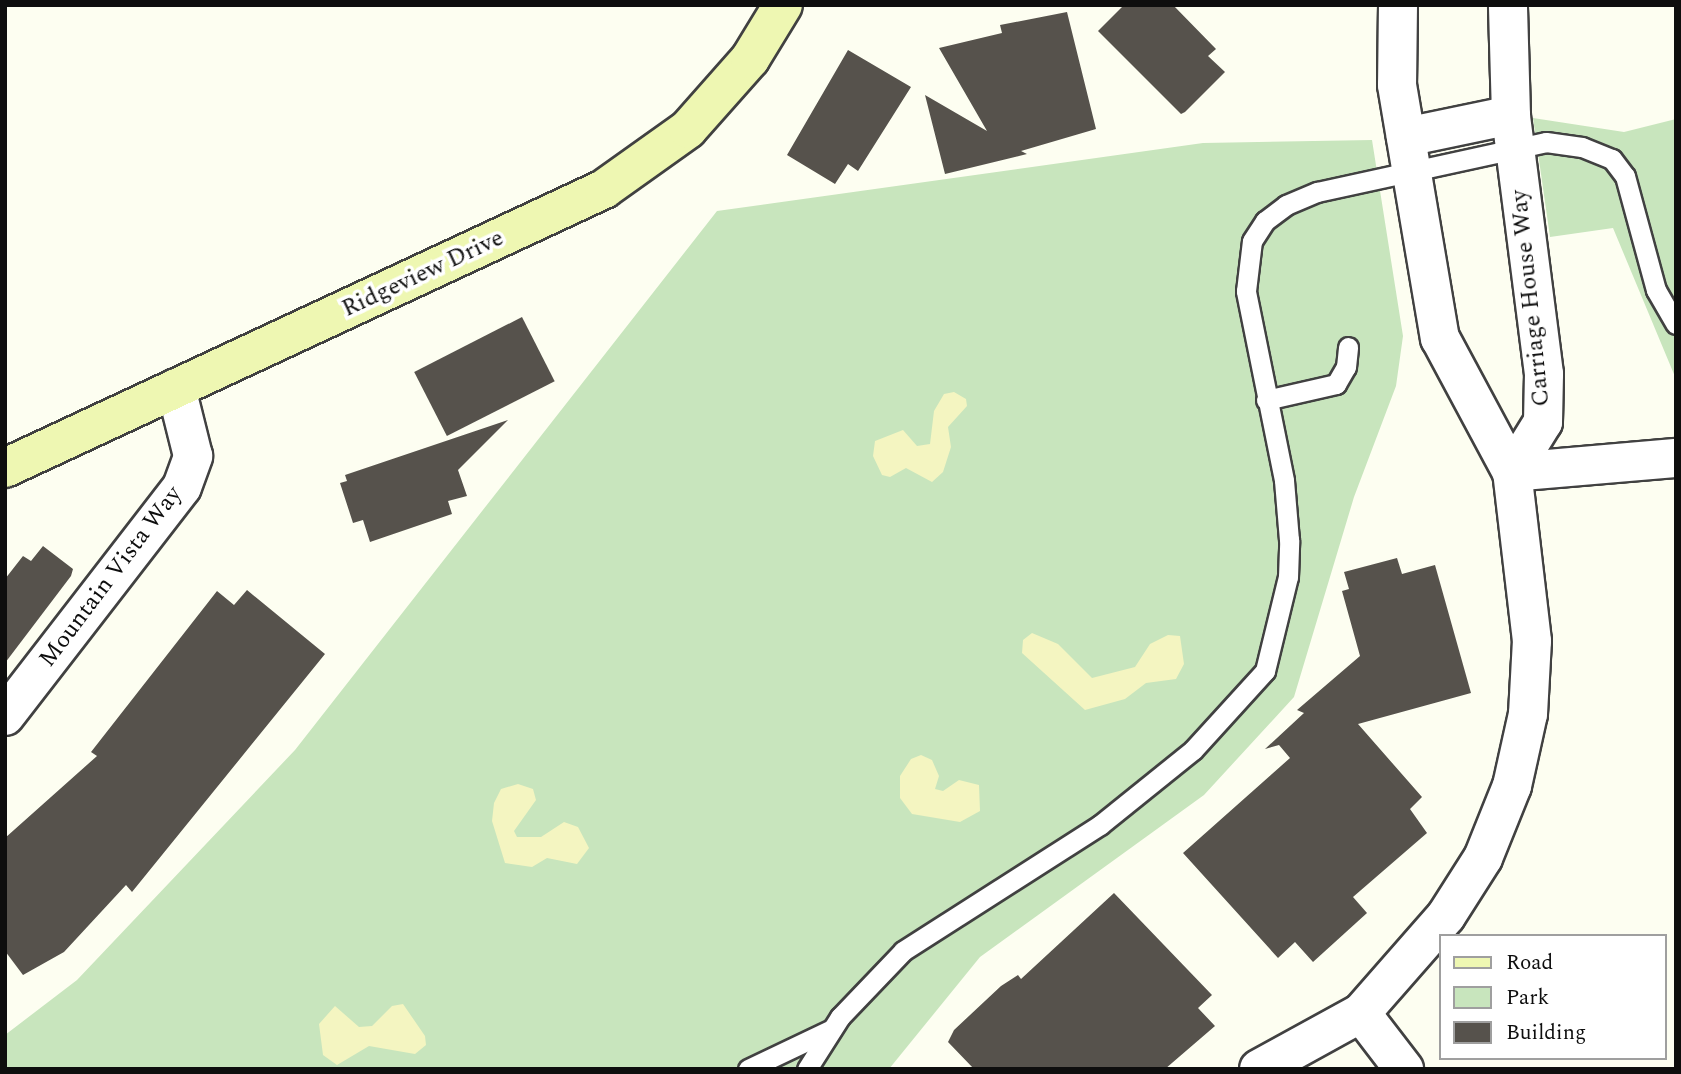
<!DOCTYPE html>
<style>
body{margin:0}
#map{position:relative;width:1681px;height:1074px;overflow:hidden;background:#fdfef1;font-family:Spectral,serif}
div>[style]{position:absolute}
.green>*{inset:0;background:#c8e5bd}
.sand>*{inset:0;background:#f4f5c1}
.building>*{inset:0;background:#56524c;transform-origin:0 0}
.roads{filter:drop-shadow(2px 0 #414141) drop-shadow(-2px 0 #414141) drop-shadow(0 2px #414141) drop-shadow(0 -2px #414141)}
.lane>*{height:19px;margin:-9.5px;padding:0 9.5px;transform-origin:9.5px;border-radius:9.5px;background:#fff}
.street>*{height:38px;margin:-19px;padding:0 19px;transform-origin:19px;border-radius:19px;background:#fff}
.secondary>*{height:38px;margin:-19px;padding:0 19px;transform-origin:19px;border-radius:19px;background:#eef7b2}
span{translate:-50% -50%;white-space:nowrap;text-align:center;line-height:1.15;-webkit-text-stroke:7px #fff;paint-order:stroke}
.street-label{font-size:24px;color:#0e0e0e}
.frame{position:absolute;inset:0;border:7px solid #0e0e0e;pointer-events:none}
.legend{position:absolute;left:1439px;top:934px;width:228px;height:126px;box-sizing:border-box;background:#fff;border:2px solid #9f9f9f;margin:0;padding:9px 12px;list-style:none;font-size:21px;color:#0e0e0e}
.legend li{display:flex;align-items:center;gap:14px;height:35px}
.legend b{width:35px;border:2px solid #9f9f9f}
</style>
<div id="map">
<div class="green">
<i style="clip-path:polygon(1533px 118px,1624px 132px,1676px 119px,1676px 379px,1613px 228px,1550px 237px)"></i>
<i style="clip-path:polygon(1372px 140px,1403px 336px,1396px 386px,1354px 497px,1294px 697px,1204px 795px,980px 957px,889px 1069px,5px 1069px,5px 1035px,77px 980px,295px 750px,717px 211px,1203px 143px)"></i>
</div>
<div class="sand">
<i style="clip-path:polygon(954px 392px,966px 399px,967px 406px,948px 427px,951px 447px,943px 472px,932px 482px,906px 468px,890px 477px,882px 475px,873px 456px,875px 441px,903px 430px,917px 446px,930px 444px,934px 411px,944px 394px)"></i>
<i style="clip-path:polygon(1032px 633px,1058px 644px,1092px 678px,1135px 667px,1150px 644px,1168px 635px,1180px 636px,1184px 664px,1176px 679px,1146px 683px,1125px 699px,1085px 710px,1022px 653px,1023px 640px)"></i>
<i style="clip-path:polygon(921px 755px,932px 760px,939px 776px,935px 789px,943px 791px,959px 780px,979px 785px,980px 811px,960px 822px,912px 814px,900px 798px,900px 776px,911px 759px)"></i>
<i style="clip-path:polygon(518px 784px,533px 789px,536px 800px,514px 831px,517px 837px,541px 837px,564px 822px,578px 827px,589px 848px,577px 864px,547px 858px,532px 867px,505px 863px,492px 821px,494px 803px,501px 789px)"></i>
<i style="clip-path:polygon(403px 1004px,425px 1036px,426px 1045px,415px 1054px,369px 1046px,337px 1065px,323px 1055px,319px 1024px,335px 1006px,359px 1027px,372px 1026px,392px 1006px)"></i>
</div>
<div class="building">
<i style="clip-path:polygon(1124px 5px,1173px 5px,1216px 49px,1208px 56px,1225px 72px,1185px 112px,1181px 114px,1098px 31px)"></i>
<i style="clip-path:polygon(1067px 12px,1096px 129px,1021px 151px,1027px 154px,945px 174px,925px 95px,987px 131px,939px 48px,1002px 33px,1000px 25px)"></i>
<i style="clip-path:polygon(848px 50px,911px 87px,858px 171px,848px 164px,835px 184px,787px 155px)"></i>
<i style="left:522px;top:317px;width:72px;height:121px;rotate:63deg"></i>
<i style="clip-path:polygon(508px 420px,458px 470px,467px 496px,448px 501px,452px 514px,370px 542px,363px 520px,353px 523px,340px 483px,347px 481px,345px 475px)"></i>
<i style="clip-path:polygon(43px 546px,73px 569px,71px 576px,5px 663px,5px 579px,23px 556px,31px 561px)"></i>
<i style="clip-path:polygon(1397px 558px,1402px 574px,1435px 565px,1471px 693px,1358px 724px,1422px 797px,1410px 809px,1427px 833px,1353px 897px,1367px 913px,1313px 962px,1295px 942px,1278px 958px,1183px 853px,1290px 758px,1279px 745px,1265px 749px,1304px 713px,1297px 710px,1360px 656px,1342px 591px,1349px 589px,1344px 572px)"></i>
<i style="clip-path:polygon(247px 590px,325px 654px,132px 892px,126px 885px,64px 952px,23px 975px,5px 951px,5px 838px,97px 756px,91px 752px,217px 591px,234px 605px)"></i>
<i style="clip-path:polygon(1114px 893px,1212px 995px,1198px 1008px,1215px 1026px,1165px 1069px,974px 1069px,948px 1042px,954px 1030px,1001px 986px,1018px 975px,1021px 979px)"></i>
</div>
<div class="roads">
<div class="lane">
<i style="left:1266px;top:400px;width:72px;rotate:-12.9deg"></i>
<i style="left:1336px;top:384px;width:20px;rotate:-60deg"></i>
<i style="left:1346px;top:367px;width:20px;rotate:-84deg"></i>
<i style="left:748px;top:1069px;width:93px;rotate:-25.5deg"></i>
<i style="left:807px;top:1069px;width:62px;rotate:-57.6deg"></i>
<i style="left:840px;top:1017px;width:91px;rotate:-46.3deg"></i>
<i style="left:903px;top:951px;width:234px;rotate:-32.6deg"></i>
<i style="left:1100px;top:825px;width:119px;rotate:-38.9deg"></i>
<i style="left:1193px;top:750px;width:107px;rotate:-47.7deg"></i>
<i style="left:1265px;top:671px;width:97px;rotate:-76.3deg"></i>
<i style="left:1288px;top:577px;width:37px;rotate:-88deg"></i>
<i style="left:1289px;top:540px;width:60px;rotate:-94.8deg"></i>
<i style="left:1284px;top:480px;width:193px;rotate:-101.4deg"></i>
<i style="left:1246px;top:291px;width:50px;rotate:-83.2deg"></i>
<i style="left:1252px;top:241px;width:24px;rotate:-57deg"></i>
<i style="left:1265px;top:221px;width:26px;rotate:-37deg"></i>
<i style="left:1286px;top:205px;width:34px;rotate:-23deg"></i>
<i style="left:1317px;top:192px;width:234px;rotate:-12.3deg"></i>
<i style="left:1546px;top:142px;width:36px;rotate:8deg"></i>
<i style="left:1582px;top:147px;width:32px;rotate:22deg"></i>
<i style="left:1612px;top:159px;width:21px;rotate:53deg"></i>
<i style="left:1625px;top:176px;width:118px;rotate:74.8deg"></i>
<i style="left:1656px;top:290px;width:39px;rotate:60deg"></i>
</div>
<div class="street">
<i style="left:1398px;top:5px;width:80px;rotate:90.7deg"></i>
<i style="left:1397px;top:85px;width:257px;rotate:80.4deg"></i>
<i style="left:1440px;top:338px;width:152px;rotate:61.8deg"></i>
<i style="left:1512px;top:472px;width:59px;rotate:-58.2deg"></i>
<i style="left:1543px;top:422px;width:48px;rotate:-88.8deg"></i>
<i style="left:1544px;top:374px;width:261px;rotate:-97.3deg"></i>
<i style="left:1511px;top:115px;width:110px;rotate:-91.6deg"></i>
<i style="left:1406px;top:137px;width:107px;rotate:-11.8deg"></i>
<i style="left:5px;top:716px;width:289px;rotate:-52.3deg"></i>
<i style="left:182px;top:487px;width:33px;rotate:-70deg"></i>
<i style="left:193px;top:456px;width:70px;rotate:-104deg"></i>
<i style="left:1361px;top:1013px;width:71px;rotate:52.5deg"></i>
<i style="left:1259px;top:1069px;width:116px;rotate:-28.8deg"></i>
<i style="left:1361px;top:1013px;width:129px;rotate:-48.8deg"></i>
<i style="left:1446px;top:916px;width:69px;rotate:-57.5deg"></i>
<i style="left:1483px;top:858px;width:78px;rotate:-68.1deg"></i>
<i style="left:1512px;top:786px;width:74px;rotate:-77.5deg"></i>
<i style="left:1528px;top:714px;width:73px;rotate:-86.9deg"></i>
<i style="left:1532px;top:641px;width:170px;rotate:-96.7deg"></i>
<i style="left:1512px;top:472px;width:165px;rotate:-4.9deg"></i>
</div>
<div class="secondary">
<i style="left:5px;top:468px;width:661px;rotate:-24.97deg"></i>
<i style="left:604px;top:189px;width:103px;rotate:-35.5deg"></i>
<i style="left:688px;top:129px;width:94px;rotate:-48.5deg"></i>
<i style="left:750px;top:59px;width:63px;rotate:-58.6deg"></i>
</div>
</div>
<div class="street-label">
<span style="left:423px;top:274px;rotate:-25deg">Ridgeview Drive</span>
<span style="left:1531px;top:298px;rotate:-96deg">Carriage House Way</span>
<span style="left:111px;top:577px;rotate:-53deg">Mountain Vista Way</span>
</div>
<div class="frame"></div>
<ul class="legend">
<li><b style="height:9px;background:#eef7b2"></b>Road</li>
<li><b style="height:19px;background:#c8e5bd"></b>Park</li>
<li><b style="height:19px;background:#56524c"></b>Building</li>
</ul>
</div>
